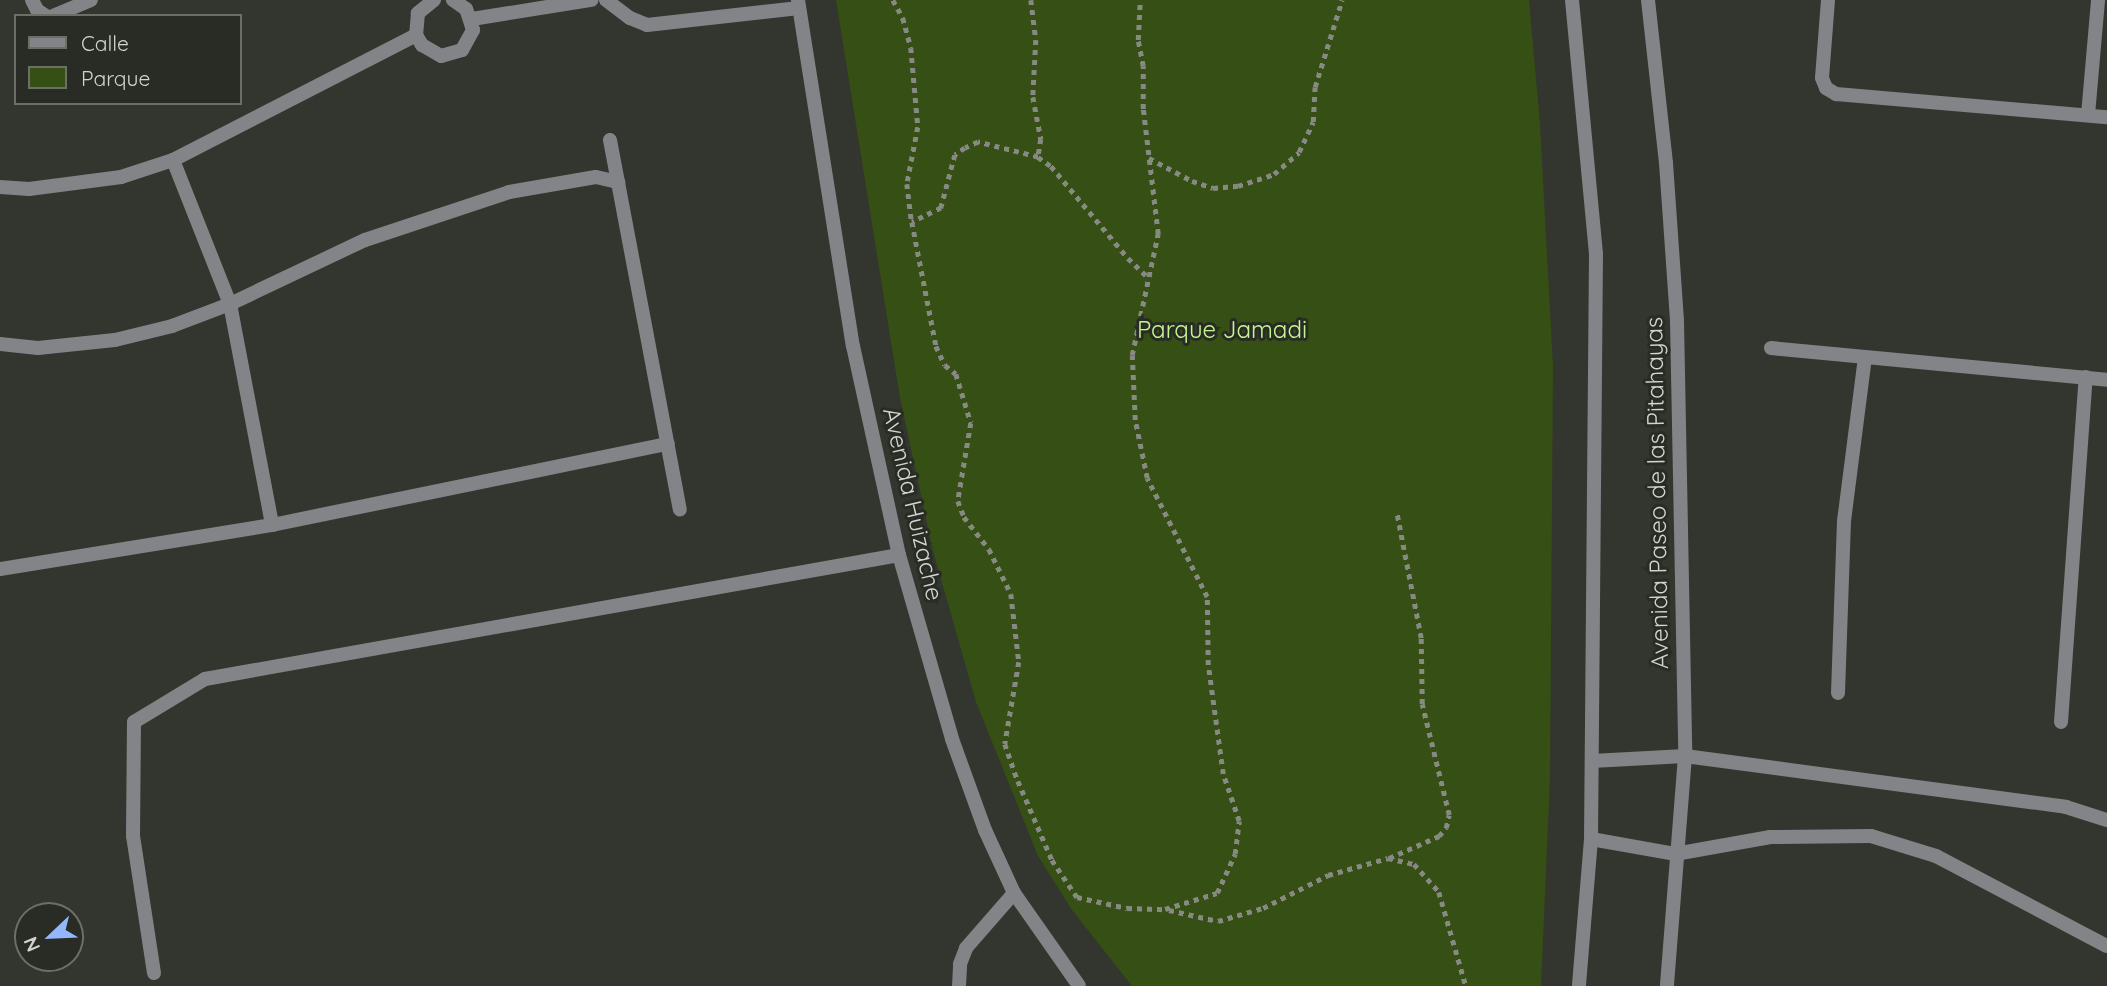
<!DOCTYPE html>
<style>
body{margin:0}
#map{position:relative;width:2107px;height:986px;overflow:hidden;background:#32362e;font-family:Quicksand,sans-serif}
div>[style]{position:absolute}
.green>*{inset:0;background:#364f14}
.path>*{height:4.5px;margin-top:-2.25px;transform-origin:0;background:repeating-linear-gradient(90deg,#878983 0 5px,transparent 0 10px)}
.minor>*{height:14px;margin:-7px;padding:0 7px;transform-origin:7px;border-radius:7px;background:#828488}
.tertiary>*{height:14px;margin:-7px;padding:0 7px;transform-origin:7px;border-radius:7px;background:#828488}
span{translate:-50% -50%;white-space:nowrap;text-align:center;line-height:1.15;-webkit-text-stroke:6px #282c24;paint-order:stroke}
.park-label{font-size:24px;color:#c5f592}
.street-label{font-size:24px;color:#d2d4cf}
.legend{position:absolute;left:14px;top:14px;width:228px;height:91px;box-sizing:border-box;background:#282c24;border:2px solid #6c6f68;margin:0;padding:9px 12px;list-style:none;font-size:21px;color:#d2d4cf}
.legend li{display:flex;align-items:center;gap:14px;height:35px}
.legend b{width:35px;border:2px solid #6c6f68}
.north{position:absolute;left:14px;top:902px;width:70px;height:70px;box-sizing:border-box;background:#282c24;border:2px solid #6c6f68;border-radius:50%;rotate:247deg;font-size:19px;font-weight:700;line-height:28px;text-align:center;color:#d2d4cf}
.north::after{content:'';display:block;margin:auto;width:24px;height:32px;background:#93b7fd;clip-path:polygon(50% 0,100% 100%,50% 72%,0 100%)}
</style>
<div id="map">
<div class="green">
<i style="clip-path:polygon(836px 0,1529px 0,1540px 124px,1553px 366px,1550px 778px,1541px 986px,1132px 986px,1072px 910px,1038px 856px,976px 702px,933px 551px,900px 398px)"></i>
</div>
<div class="path">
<i style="left:893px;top:0;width:21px;rotate:61deg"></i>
<i style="left:903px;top:18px;width:31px;rotate:75deg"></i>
<i style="left:911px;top:48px;width:79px;rotate:84.9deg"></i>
<i style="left:918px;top:127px;width:58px;rotate:100.9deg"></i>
<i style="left:907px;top:184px;width:38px;rotate:83deg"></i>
<i style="left:1031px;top:0;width:40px;rotate:82.9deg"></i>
<i style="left:1036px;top:40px;width:57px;rotate:93deg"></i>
<i style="left:1033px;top:97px;width:43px;rotate:79.2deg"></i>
<i style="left:1041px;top:139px;width:18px;rotate:99deg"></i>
<i style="left:1038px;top:157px;width:62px;rotate:-166deg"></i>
<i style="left:978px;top:142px;width:14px;rotate:155deg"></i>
<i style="left:965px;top:148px;width:12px;rotate:145deg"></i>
<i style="left:955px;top:155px;width:55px;rotate:104.8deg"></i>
<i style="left:941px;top:208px;width:32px;rotate:154deg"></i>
<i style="left:912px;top:222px;width:126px;rotate:79deg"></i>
<i style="left:936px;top:346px;width:21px;rotate:65deg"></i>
<i style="left:945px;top:365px;width:14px;rotate:39deg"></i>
<i style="left:956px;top:374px;width:51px;rotate:73deg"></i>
<i style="left:971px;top:423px;width:79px;rotate:99.5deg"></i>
<i style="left:958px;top:501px;width:17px;rotate:69deg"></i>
<i style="left:964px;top:517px;width:41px;rotate:52deg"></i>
<i style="left:989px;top:549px;width:50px;rotate:63.9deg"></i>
<i style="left:1011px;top:594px;width:68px;rotate:83.3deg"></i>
<i style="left:1019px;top:662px;width:83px;rotate:99.7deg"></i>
<i style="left:1005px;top:744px;width:39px;rotate:71deg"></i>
<i style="left:1018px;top:781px;width:86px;rotate:66.7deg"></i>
<i style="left:1052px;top:860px;width:45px;rotate:56deg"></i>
<i style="left:1077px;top:897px;width:51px;rotate:12.4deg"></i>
<i style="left:1127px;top:908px;width:38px;rotate:2deg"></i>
<i style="left:1165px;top:909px;width:54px;rotate:-17.1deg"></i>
<i style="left:1217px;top:893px;width:43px;rotate:-65.2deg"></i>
<i style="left:1235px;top:854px;width:33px;rotate:-83deg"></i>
<i style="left:1239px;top:821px;width:50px;rotate:-108.8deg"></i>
<i style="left:1223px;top:774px;width:110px;rotate:-97.8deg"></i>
<i style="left:1208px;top:665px;width:68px;rotate:-90.8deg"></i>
<i style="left:1207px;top:597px;width:133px;rotate:-116.8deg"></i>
<i style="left:1147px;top:478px;width:59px;rotate:-101.7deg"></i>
<i style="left:1135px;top:420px;width:65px;rotate:-92.6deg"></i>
<i style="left:1132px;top:355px;width:124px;rotate:-77.9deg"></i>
<i style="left:1158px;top:234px;width:126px;rotate:-96.8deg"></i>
<i style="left:1143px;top:109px;width:43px;rotate:-90deg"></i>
<i style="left:1143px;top:66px;width:26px;rotate:-101deg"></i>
<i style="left:1138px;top:40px;width:40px;rotate:-87.1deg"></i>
<i style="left:1038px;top:157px;width:16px;rotate:35deg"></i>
<i style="left:1051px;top:166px;width:120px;rotate:50.1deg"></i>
<i style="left:1128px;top:258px;width:28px;rotate:44deg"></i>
<i style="left:1149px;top:158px;width:49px;rotate:28.1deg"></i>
<i style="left:1192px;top:181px;width:22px;rotate:18deg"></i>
<i style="left:1213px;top:188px;width:25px;rotate:-5deg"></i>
<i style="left:1238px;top:186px;width:38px;rotate:-18deg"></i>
<i style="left:1274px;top:174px;width:33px;rotate:-41deg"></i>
<i style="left:1299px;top:152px;width:33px;rotate:-65deg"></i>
<i style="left:1313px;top:122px;width:35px;rotate:-87deg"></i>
<i style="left:1315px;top:87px;width:91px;rotate:-72.8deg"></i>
<i style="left:1389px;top:858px;width:55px;rotate:-23.7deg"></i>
<i style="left:1439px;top:836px;width:11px;rotate:-49deg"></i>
<i style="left:1446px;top:828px;width:13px;rotate:-77deg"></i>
<i style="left:1449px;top:815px;width:114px;rotate:-103.7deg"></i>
<i style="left:1422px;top:704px;width:66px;rotate:-90.9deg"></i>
<i style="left:1421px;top:638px;width:126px;rotate:-101deg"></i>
<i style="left:1169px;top:910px;width:50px;rotate:12.7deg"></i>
<i style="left:1218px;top:921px;width:47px;rotate:-16.1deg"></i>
<i style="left:1263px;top:908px;width:73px;rotate:-26.9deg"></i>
<i style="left:1328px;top:875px;width:62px;rotate:-15.8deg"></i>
<i style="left:1388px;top:858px;width:27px;rotate:13deg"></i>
<i style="left:1414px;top:864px;width:38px;rotate:48deg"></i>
<i style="left:1439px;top:892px;width:98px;rotate:74deg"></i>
</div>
<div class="minor">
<i style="left:32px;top:0;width:11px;rotate:63deg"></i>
<i style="left:37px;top:10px;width:11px;rotate:34deg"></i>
<i style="left:434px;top:0;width:21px;rotate:141deg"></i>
<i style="left:418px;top:13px;width:22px;rotate:95deg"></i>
<i style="left:416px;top:35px;width:12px;rotate:59deg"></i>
<i style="left:422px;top:45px;width:22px;rotate:30deg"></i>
<i style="left:441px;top:56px;width:22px;rotate:-16deg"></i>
<i style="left:462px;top:50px;width:23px;rotate:-61deg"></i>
<i style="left:473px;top:30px;width:22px;rotate:-108deg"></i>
<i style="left:466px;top:9px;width:16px;rotate:-145deg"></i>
<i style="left:606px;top:0;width:30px;rotate:37deg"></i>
<i style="left:630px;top:18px;width:18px;rotate:22deg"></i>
<i style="left:647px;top:25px;width:153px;rotate:-6.4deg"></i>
<i style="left:798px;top:0;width:350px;rotate:81deg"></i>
<i style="left:853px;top:346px;width:214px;rotate:77.6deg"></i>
<i style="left:899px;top:555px;width:191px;rotate:73.9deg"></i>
<i style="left:952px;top:739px;width:97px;rotate:70.1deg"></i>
<i style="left:985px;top:830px;width:69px;rotate:65.3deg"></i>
<i style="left:1014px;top:893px;width:113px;rotate:55deg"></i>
<i style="left:1828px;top:0;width:78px;rotate:94.4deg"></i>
<i style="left:1822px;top:78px;width:11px;rotate:68deg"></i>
<i style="left:1826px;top:88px;width:12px;rotate:31deg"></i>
<i style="left:1836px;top:94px;width:272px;rotate:4.9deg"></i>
<i style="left:53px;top:16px;width:41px;rotate:-22.8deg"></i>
<i style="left:472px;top:19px;width:121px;rotate:-9.1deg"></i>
<i style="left:2088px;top:115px;width:115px;rotate:-85deg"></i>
<i style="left:610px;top:140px;width:376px;rotate:79.3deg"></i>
<i style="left:173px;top:160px;width:155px;rotate:68.4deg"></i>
<i style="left:230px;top:304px;width:225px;rotate:79.2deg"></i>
<i style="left:0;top:187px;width:29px;rotate:4deg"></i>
<i style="left:29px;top:189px;width:93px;rotate:-7.4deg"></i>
<i style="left:121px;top:177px;width:55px;rotate:-18.1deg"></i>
<i style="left:173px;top:160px;width:273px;rotate:-27.2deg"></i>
<i style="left:0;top:344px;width:38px;rotate:6deg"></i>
<i style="left:38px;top:348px;width:77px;rotate:-5.9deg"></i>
<i style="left:115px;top:340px;width:59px;rotate:-13.8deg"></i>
<i style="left:172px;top:326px;width:62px;rotate:-20.8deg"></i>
<i style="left:230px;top:304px;width:149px;rotate:-25.4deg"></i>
<i style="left:365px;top:240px;width:152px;rotate:-18.4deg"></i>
<i style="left:509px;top:192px;width:88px;rotate:-9.8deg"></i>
<i style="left:596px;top:177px;width:23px;rotate:13deg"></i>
<i style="left:1771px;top:348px;width:338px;rotate:5.4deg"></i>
<i style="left:0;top:569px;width:276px;rotate:-9.2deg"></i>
<i style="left:272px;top:525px;width:404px;rotate:-11.6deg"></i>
<i style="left:1838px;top:693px;width:172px;rotate:-88deg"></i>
<i style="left:1844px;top:521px;width:165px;rotate:-82.7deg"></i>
<i style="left:2061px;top:722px;width:346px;rotate:-85.9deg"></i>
<i style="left:1592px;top:761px;width:93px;rotate:-3.1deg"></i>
<i style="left:1685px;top:756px;width:384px;rotate:7.6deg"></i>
<i style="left:2066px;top:807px;width:43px;rotate:17.6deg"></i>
<i style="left:1591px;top:839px;width:85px;rotate:10.1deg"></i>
<i style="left:1675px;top:854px;width:97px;rotate:-10.1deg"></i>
<i style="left:1770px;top:837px;width:101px;rotate:-0.6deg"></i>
<i style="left:1871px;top:836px;width:68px;rotate:17.1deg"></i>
<i style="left:1936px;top:856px;width:193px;rotate:27.8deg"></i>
<i style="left:154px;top:973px;width:139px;rotate:-98.7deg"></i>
<i style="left:133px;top:836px;width:114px;rotate:-89.5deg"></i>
<i style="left:134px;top:722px;width:83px;rotate:-31.2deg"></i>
<i style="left:205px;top:679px;width:705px;rotate:-10.13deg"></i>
<i style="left:959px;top:986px;width:22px;rotate:-87deg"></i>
<i style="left:960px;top:964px;width:17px;rotate:-69deg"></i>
<i style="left:966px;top:948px;width:73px;rotate:-48.9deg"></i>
</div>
<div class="tertiary">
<i style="left:1572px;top:0;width:255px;rotate:84.6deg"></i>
<i style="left:1596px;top:254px;width:585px;rotate:90.49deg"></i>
<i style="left:1591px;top:839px;width:147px;rotate:94.7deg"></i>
<i style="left:1648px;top:0;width:164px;rotate:83.7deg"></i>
<i style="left:1666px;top:163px;width:158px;rotate:86deg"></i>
<i style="left:1677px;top:321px;width:435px;rotate:88.9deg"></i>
<i style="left:1685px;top:756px;width:231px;rotate:94.5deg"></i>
</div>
<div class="park-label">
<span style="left:1222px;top:330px">Parque Jamadi</span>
</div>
<div class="street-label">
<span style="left:1657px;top:493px;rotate:-91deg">Avenida Paseo de las Pitahayas</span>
<span style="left:913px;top:504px;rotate:77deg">Avenida Huizache</span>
</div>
<ul class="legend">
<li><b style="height:9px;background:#828488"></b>Calle</li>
<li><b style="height:19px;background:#364f14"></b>Parque</li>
</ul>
<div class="north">N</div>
</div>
